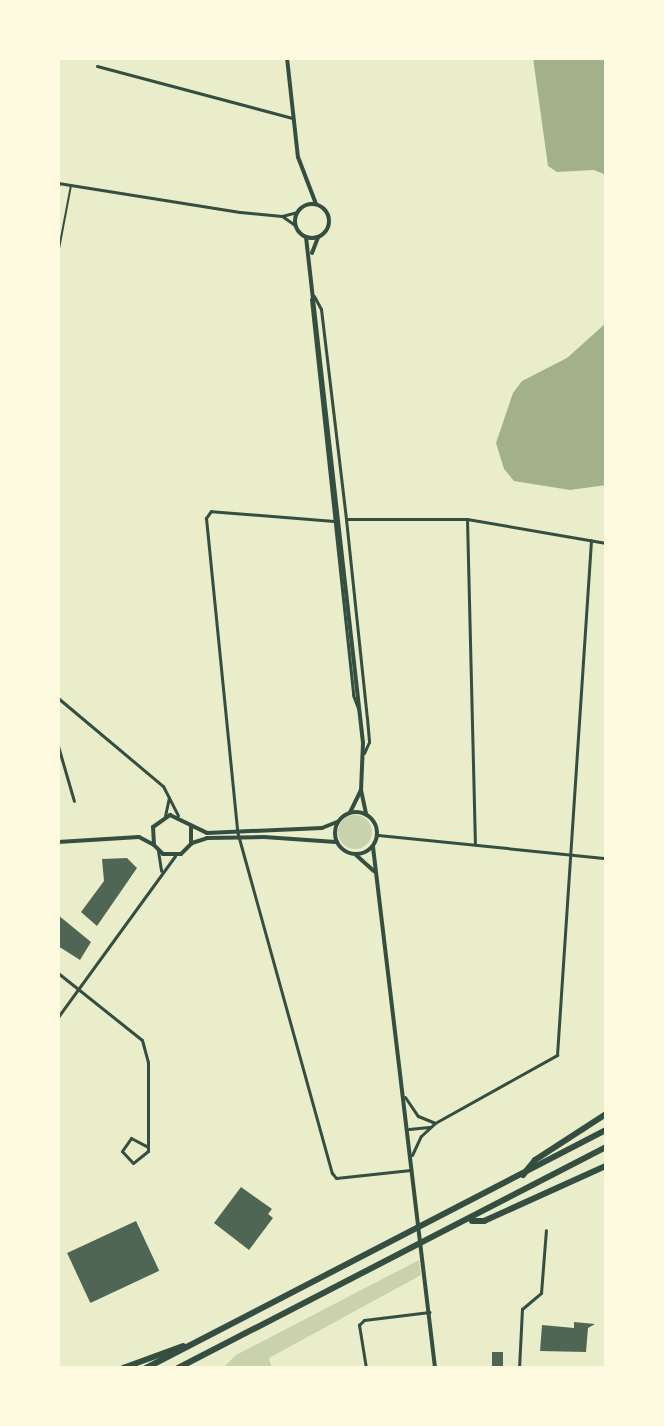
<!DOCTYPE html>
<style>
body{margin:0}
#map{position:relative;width:664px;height:1426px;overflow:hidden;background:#e9edc9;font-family:Helvetica,sans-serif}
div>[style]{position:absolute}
.green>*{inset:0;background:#cad2ad}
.round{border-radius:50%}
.water>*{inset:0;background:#a3b18a}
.building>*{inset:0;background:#4f6655;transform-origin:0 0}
.service>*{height:2px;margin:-1px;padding:0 1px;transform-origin:1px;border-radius:1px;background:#344e41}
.minor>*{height:3px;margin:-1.5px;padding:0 1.5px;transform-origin:1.5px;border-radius:1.5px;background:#344e41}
.secondary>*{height:4px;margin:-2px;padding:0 2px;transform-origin:2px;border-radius:2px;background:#344e41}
.secondary>.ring{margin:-2px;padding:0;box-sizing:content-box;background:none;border:4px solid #344e41;border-radius:50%}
.motorway>*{height:6px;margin:-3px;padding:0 3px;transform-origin:3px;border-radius:3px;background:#344e41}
span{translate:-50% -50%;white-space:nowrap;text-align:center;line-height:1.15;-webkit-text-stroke:8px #fefae0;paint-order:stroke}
.frame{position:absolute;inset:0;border:60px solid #fefae0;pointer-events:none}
</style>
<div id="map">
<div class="green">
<i class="round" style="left:338px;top:815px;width:34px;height:34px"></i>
<i style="clip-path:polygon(419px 1260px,421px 1275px,269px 1358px,272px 1368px,223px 1368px,236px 1355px)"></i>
</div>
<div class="water">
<i style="clip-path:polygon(533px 58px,606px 58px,606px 175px,594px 170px,557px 172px,548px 166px)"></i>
<i style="clip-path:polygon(606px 323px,606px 485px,570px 490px,514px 481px,504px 469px,496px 443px,513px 393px,522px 381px,567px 358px)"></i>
</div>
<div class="building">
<i style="clip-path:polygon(102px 859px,127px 858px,137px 868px,97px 926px,81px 912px,104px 881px)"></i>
<i style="clip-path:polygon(58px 915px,91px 942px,80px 960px,58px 946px)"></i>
<i style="clip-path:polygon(241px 1187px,272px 1209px,268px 1214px,273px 1218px,249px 1250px,214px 1223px)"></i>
<i style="left:136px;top:1221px;width:55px;height:76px;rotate:65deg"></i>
<i style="clip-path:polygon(574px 1322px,595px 1324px,588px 1328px,586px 1352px,540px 1351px,542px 1325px,574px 1328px)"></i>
<i style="left:492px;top:1352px;width:11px;height:16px"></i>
</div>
<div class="service">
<i style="left:58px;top:254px;width:70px;rotate:-79.3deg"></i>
</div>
<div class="minor">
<i style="left:97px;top:66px;width:203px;rotate:14.9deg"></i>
<i style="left:58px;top:183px;width:184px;rotate:9.1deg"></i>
<i style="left:240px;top:212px;width:42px;rotate:5.4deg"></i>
<i style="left:282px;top:216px;width:16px;rotate:-15deg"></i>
<i style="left:282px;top:216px;width:16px;rotate:35deg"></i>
<i style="left:314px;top:296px;width:15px;rotate:62deg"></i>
<i style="left:321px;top:309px;width:211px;rotate:83.2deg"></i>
<i style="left:346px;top:519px;width:200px;rotate:84deg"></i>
<i style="left:367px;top:718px;width:24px;rotate:85deg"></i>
<i style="left:369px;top:742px;width:12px;rotate:114deg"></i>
<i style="left:311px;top:299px;width:398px;rotate:83.9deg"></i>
<i style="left:353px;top:695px;width:17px;rotate:69deg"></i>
<i style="left:348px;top:519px;width:119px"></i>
<i style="left:467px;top:519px;width:141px;rotate:9.8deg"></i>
<i style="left:467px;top:519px;width:324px;rotate:88.6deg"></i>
<i style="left:334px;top:521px;width:123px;rotate:-175.4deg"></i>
<i style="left:211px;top:511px;width:9px;rotate:126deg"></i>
<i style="left:206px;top:518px;width:315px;rotate:84.3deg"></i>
<i style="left:237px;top:831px;width:355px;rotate:74.5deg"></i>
<i style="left:332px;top:1173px;width:6px;rotate:51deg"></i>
<i style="left:336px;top:1178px;width:75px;rotate:-6.1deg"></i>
<i style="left:58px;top:698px;width:137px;rotate:40deg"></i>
<i style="left:163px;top:786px;width:33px;rotate:63deg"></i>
<i style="left:58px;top:746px;width:57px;rotate:73.8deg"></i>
<i style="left:165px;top:816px;width:19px;rotate:-78deg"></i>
<i style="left:378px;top:835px;width:229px;rotate:5.8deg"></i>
<i style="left:158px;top:851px;width:20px;rotate:81deg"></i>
<i style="left:58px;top:973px;width:107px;rotate:38.6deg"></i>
<i style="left:142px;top:1040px;width:23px;rotate:75deg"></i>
<i style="left:148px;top:1062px;width:89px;rotate:90deg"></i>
<i style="left:148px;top:1151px;width:19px;rotate:141deg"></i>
<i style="left:133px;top:1163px;width:16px;rotate:-133deg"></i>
<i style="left:122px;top:1151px;width:16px;rotate:-55deg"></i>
<i style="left:131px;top:1138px;width:19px;rotate:28deg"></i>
<i style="left:58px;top:1017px;width:199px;rotate:-54deg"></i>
<i style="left:405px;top:1097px;width:23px;rotate:56deg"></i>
<i style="left:418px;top:1116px;width:18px;rotate:22deg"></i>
<i style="left:409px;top:1129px;width:20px;rotate:-6deg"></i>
<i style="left:412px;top:1155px;width:21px;rotate:-65deg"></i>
<i style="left:421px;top:1136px;width:19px;rotate:-43deg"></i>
<i style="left:435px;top:1123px;width:140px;rotate:-29.1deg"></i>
<i style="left:557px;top:1055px;width:516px;rotate:-86.22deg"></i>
<i style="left:366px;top:1368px;width:44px;rotate:-99.2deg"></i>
<i style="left:359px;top:1325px;width:7px;rotate:-45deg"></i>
<i style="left:364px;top:1320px;width:66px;rotate:-6.9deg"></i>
<i style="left:519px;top:1368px;width:59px;rotate:-87.1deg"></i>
<i style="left:522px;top:1309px;width:25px;rotate:-40deg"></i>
<i style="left:541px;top:1293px;width:63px;rotate:-85.5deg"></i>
</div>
<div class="secondary">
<i style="left:287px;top:58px;width:100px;rotate:83.7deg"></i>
<i style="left:298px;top:157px;width:50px;rotate:69deg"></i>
<i class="ring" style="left:295px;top:204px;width:30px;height:30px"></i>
<i style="left:306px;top:237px;width:509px;rotate:83.57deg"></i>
<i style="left:363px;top:743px;width:47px;rotate:92.4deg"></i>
<i style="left:361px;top:790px;width:25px;rotate:116deg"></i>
<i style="left:312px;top:253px;width:17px;rotate:-69deg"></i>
<i style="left:361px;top:790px;width:25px;rotate:78deg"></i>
<i class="ring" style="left:335px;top:812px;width:38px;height:38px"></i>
<i style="left:191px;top:827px;width:17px;rotate:90deg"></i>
<i style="left:191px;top:844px;width:14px;rotate:135deg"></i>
<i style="left:181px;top:854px;width:18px;rotate:180deg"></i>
<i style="left:163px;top:854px;width:13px;rotate:-135deg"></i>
<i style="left:154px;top:845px;width:18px;rotate:-93deg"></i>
<i style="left:153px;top:827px;width:21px;rotate:-35deg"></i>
<i style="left:170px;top:815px;width:41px;rotate:25.9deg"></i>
<i style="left:207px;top:833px;width:115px;rotate:-2.5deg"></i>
<i style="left:322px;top:828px;width:16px;rotate:-22deg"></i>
<i style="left:58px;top:842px;width:81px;rotate:-3.5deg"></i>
<i style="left:139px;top:837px;width:15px;rotate:28deg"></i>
<i style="left:192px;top:843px;width:16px;rotate:-18deg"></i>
<i style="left:207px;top:838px;width:57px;rotate:-1deg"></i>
<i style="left:264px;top:837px;width:72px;rotate:4deg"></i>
<i style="left:373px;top:847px;width:525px;rotate:83.21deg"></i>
<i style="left:356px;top:855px;width:24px;rotate:42deg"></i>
</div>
<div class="motorway">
<i style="left:523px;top:1175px;width:19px;rotate:-51deg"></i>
<i style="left:535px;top:1160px;width:85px;rotate:-32.9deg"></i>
<i style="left:472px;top:1221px;width:12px"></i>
<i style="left:484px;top:1221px;width:134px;rotate:-24.3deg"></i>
<i style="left:123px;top:1368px;width:64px;rotate:-20.1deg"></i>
<i style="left:146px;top:1368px;width:518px;rotate:-27.36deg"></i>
<i style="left:178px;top:1368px;width:482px;rotate:-27.3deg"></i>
</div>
<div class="frame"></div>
</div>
